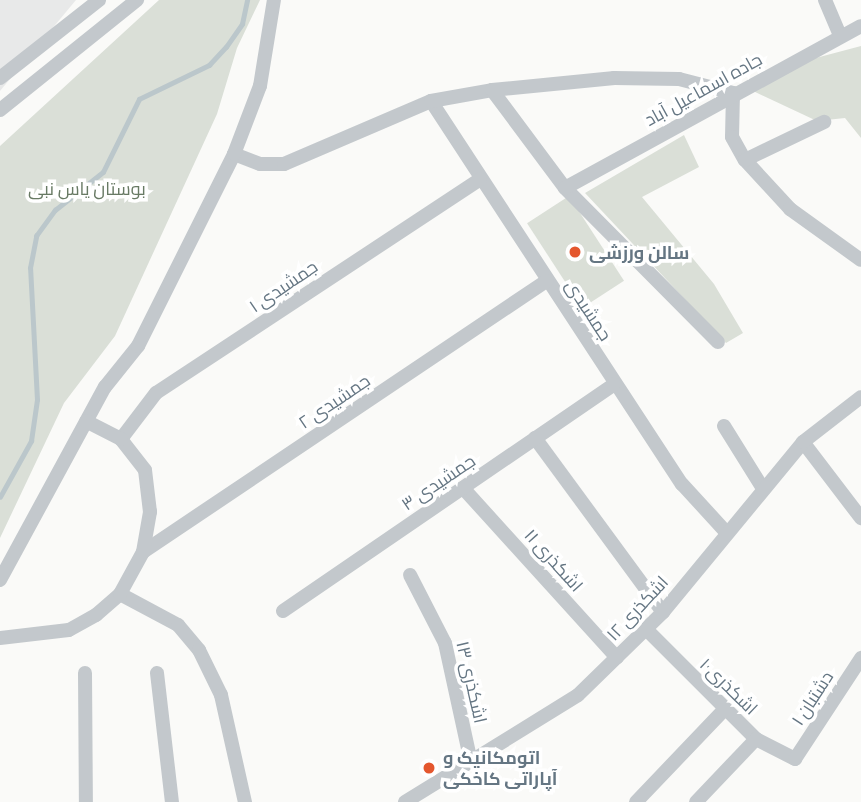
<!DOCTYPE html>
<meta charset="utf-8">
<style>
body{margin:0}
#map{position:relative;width:861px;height:802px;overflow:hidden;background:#fafaf8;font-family:Manrope,Cairo,sans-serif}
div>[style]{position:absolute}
.built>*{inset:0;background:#e8e9e9}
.green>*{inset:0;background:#dadfd7;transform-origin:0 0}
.stream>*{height:4.5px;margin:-2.25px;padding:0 2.25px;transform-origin:2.25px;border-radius:2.25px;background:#bbc7cb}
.minor>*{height:14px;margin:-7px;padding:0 7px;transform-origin:7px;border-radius:7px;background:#c3c8cc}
.dots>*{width:19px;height:19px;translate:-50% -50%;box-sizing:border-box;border:4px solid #fff;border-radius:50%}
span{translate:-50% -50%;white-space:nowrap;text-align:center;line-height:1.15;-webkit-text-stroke:7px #fff;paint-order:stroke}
.street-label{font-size:18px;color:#657683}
.park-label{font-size:18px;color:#687a64}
.poi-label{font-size:18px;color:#657683;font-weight:700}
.left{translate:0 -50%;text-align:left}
</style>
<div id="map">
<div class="built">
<i style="clip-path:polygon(0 0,76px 0,0 91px)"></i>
</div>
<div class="green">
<i style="clip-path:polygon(159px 0,260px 0,237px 48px,217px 114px,115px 336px,64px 403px,0 538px,0 146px)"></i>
<i style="clip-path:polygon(861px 46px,861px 138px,845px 118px,817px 121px,753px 91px,812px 59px)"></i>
<i style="clip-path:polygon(684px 135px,699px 167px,642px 197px,714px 284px,743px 333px,726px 343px,585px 193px)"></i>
<i style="left:569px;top:196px;width:101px;height:50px;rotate:57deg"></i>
</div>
<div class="stream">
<i style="left:0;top:497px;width:64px;rotate:-61deg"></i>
<i style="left:31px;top:441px;width:41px;rotate:-81.7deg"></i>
<i style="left:37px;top:400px;width:132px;rotate:-93deg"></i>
<i style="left:30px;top:268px;width:33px;rotate:-79deg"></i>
<i style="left:36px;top:236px;width:32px;rotate:-54deg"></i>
<i style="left:55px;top:210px;width:61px;rotate:-38.4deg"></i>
<i style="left:103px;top:172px;width:81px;rotate:-63.7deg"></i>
<i style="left:139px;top:99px;width:78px;rotate:-25.9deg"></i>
<i style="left:209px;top:65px;width:25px;rotate:-47deg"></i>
<i style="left:226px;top:47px;width:28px;rotate:-55deg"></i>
<i style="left:242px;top:24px;width:25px;rotate:-78deg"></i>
</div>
<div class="minor">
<i style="left:825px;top:0;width:38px;rotate:67deg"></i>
<i style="left:0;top:78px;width:126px;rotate:-38.2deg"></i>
<i style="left:492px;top:90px;width:122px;rotate:53.3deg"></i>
<i style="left:565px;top:188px;width:217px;rotate:45.2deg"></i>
<i style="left:431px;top:101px;width:458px;rotate:56.8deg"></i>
<i style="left:682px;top:484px;width:65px;rotate:47.5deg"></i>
<i style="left:0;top:110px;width:176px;rotate:-38.8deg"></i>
<i style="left:234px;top:154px;width:28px;rotate:21deg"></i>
<i style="left:260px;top:164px;width:24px"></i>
<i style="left:284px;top:164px;width:160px;rotate:-23.2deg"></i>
<i style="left:431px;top:101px;width:62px;rotate:-10.2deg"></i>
<i style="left:492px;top:90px;width:123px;rotate:-5.6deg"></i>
<i style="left:614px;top:78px;width:65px;rotate:0.9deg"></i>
<i style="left:679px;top:79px;width:56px;rotate:14.5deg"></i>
<i style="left:733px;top:93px;width:44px;rotate:91.3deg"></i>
<i style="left:732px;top:137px;width:26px;rotate:61deg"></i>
<i style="left:745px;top:160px;width:67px;rotate:47.4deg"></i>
<i style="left:790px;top:209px;width:87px;rotate:35.7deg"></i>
<i style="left:745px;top:160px;width:88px;rotate:-25.7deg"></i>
<i style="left:565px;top:188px;width:337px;rotate:-28.7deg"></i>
<i style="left:724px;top:426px;width:72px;rotate:58.1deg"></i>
<i style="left:535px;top:438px;width:216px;rotate:53.7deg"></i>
<i style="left:121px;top:439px;width:58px;rotate:-52.7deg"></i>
<i style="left:156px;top:393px;width:388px;rotate:-33.4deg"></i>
<i style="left:803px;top:442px;width:96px;rotate:52.7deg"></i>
<i style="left:463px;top:488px;width:229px;rotate:47.8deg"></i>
<i style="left:143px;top:552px;width:486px;rotate:-33.9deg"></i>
<i style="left:410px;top:575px;width:76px;rotate:62.8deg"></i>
<i style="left:445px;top:643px;width:122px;rotate:77.7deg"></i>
<i style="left:0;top:580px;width:220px;rotate:-61.5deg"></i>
<i style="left:105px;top:387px;width:53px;rotate:-51.2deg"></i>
<i style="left:138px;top:346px;width:215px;rotate:-63.4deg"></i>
<i style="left:234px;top:154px;width:73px;rotate:-69.1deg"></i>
<i style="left:260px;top:86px;width:87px;rotate:-80.8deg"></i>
<i style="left:120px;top:594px;width:66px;rotate:28.1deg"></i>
<i style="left:178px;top:625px;width:33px;rotate:50deg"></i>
<i style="left:199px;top:650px;width:50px;rotate:63.9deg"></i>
<i style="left:221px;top:695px;width:110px;rotate:77.4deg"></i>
<i style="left:283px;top:611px;width:401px;rotate:-34.4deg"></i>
<i style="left:646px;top:629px;width:156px;rotate:45deg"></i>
<i style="left:756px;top:739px;width:44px;rotate:27.1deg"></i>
<i style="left:795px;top:759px;width:121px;rotate:-56.8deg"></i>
<i style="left:0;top:638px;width:69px;rotate:-6.6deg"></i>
<i style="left:69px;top:630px;width:31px;rotate:-29deg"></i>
<i style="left:96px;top:615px;width:32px;rotate:-41deg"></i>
<i style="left:120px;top:594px;width:48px;rotate:-61.3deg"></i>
<i style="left:143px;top:552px;width:41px;rotate:-80.1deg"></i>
<i style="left:150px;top:512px;width:42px;rotate:-96.8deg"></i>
<i style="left:145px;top:470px;width:39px;rotate:-128deg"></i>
<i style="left:121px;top:439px;width:39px;rotate:-153deg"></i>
<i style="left:85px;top:673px;width:129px;rotate:89.6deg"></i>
<i style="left:157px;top:673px;width:130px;rotate:83.4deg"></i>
<i style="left:405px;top:802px;width:203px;rotate:-31.7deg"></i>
<i style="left:578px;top:695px;width:119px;rotate:-44.3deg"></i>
<i style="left:663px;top:612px;width:220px;rotate:-50.5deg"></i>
<i style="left:803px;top:442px;width:73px;rotate:-37.8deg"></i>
<i style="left:636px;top:802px;width:127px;rotate:-46.3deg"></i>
<i style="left:696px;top:802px;width:87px;rotate:-46.4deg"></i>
</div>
<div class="dots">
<i style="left:575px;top:252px;background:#e4572e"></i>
<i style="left:429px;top:768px;background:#e4572e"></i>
</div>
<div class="street-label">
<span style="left:703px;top:89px;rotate:-29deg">جاده اسماعیل آباد</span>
<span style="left:283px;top:286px;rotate:-34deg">جمشیدی ۱</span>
<span style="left:589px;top:310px;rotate:57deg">جمشیدی</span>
<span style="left:334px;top:401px;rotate:-34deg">جمشیدی ۲</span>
<span style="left:438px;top:482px;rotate:-34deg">جمشیدی ۳</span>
<span style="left:554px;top:560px;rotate:48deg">اشکذری ۱۱</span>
<span style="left:637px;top:608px;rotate:-47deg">اشکذری ۱۲</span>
<span style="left:472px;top:682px;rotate:77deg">اشکذری ۱۳</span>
<span style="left:729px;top:686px;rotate:44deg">اشکذری۱۰</span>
<span style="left:812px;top:698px;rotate:-57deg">دشتبان ۱</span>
</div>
<div class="park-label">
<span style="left:87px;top:188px">بوستان یاس نبی</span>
</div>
<div class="poi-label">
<span class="left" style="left:589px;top:252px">سالن ورزشی</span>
<span class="left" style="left:443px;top:768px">اتومکانیک و<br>آپاراتی کاخکی</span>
</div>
</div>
